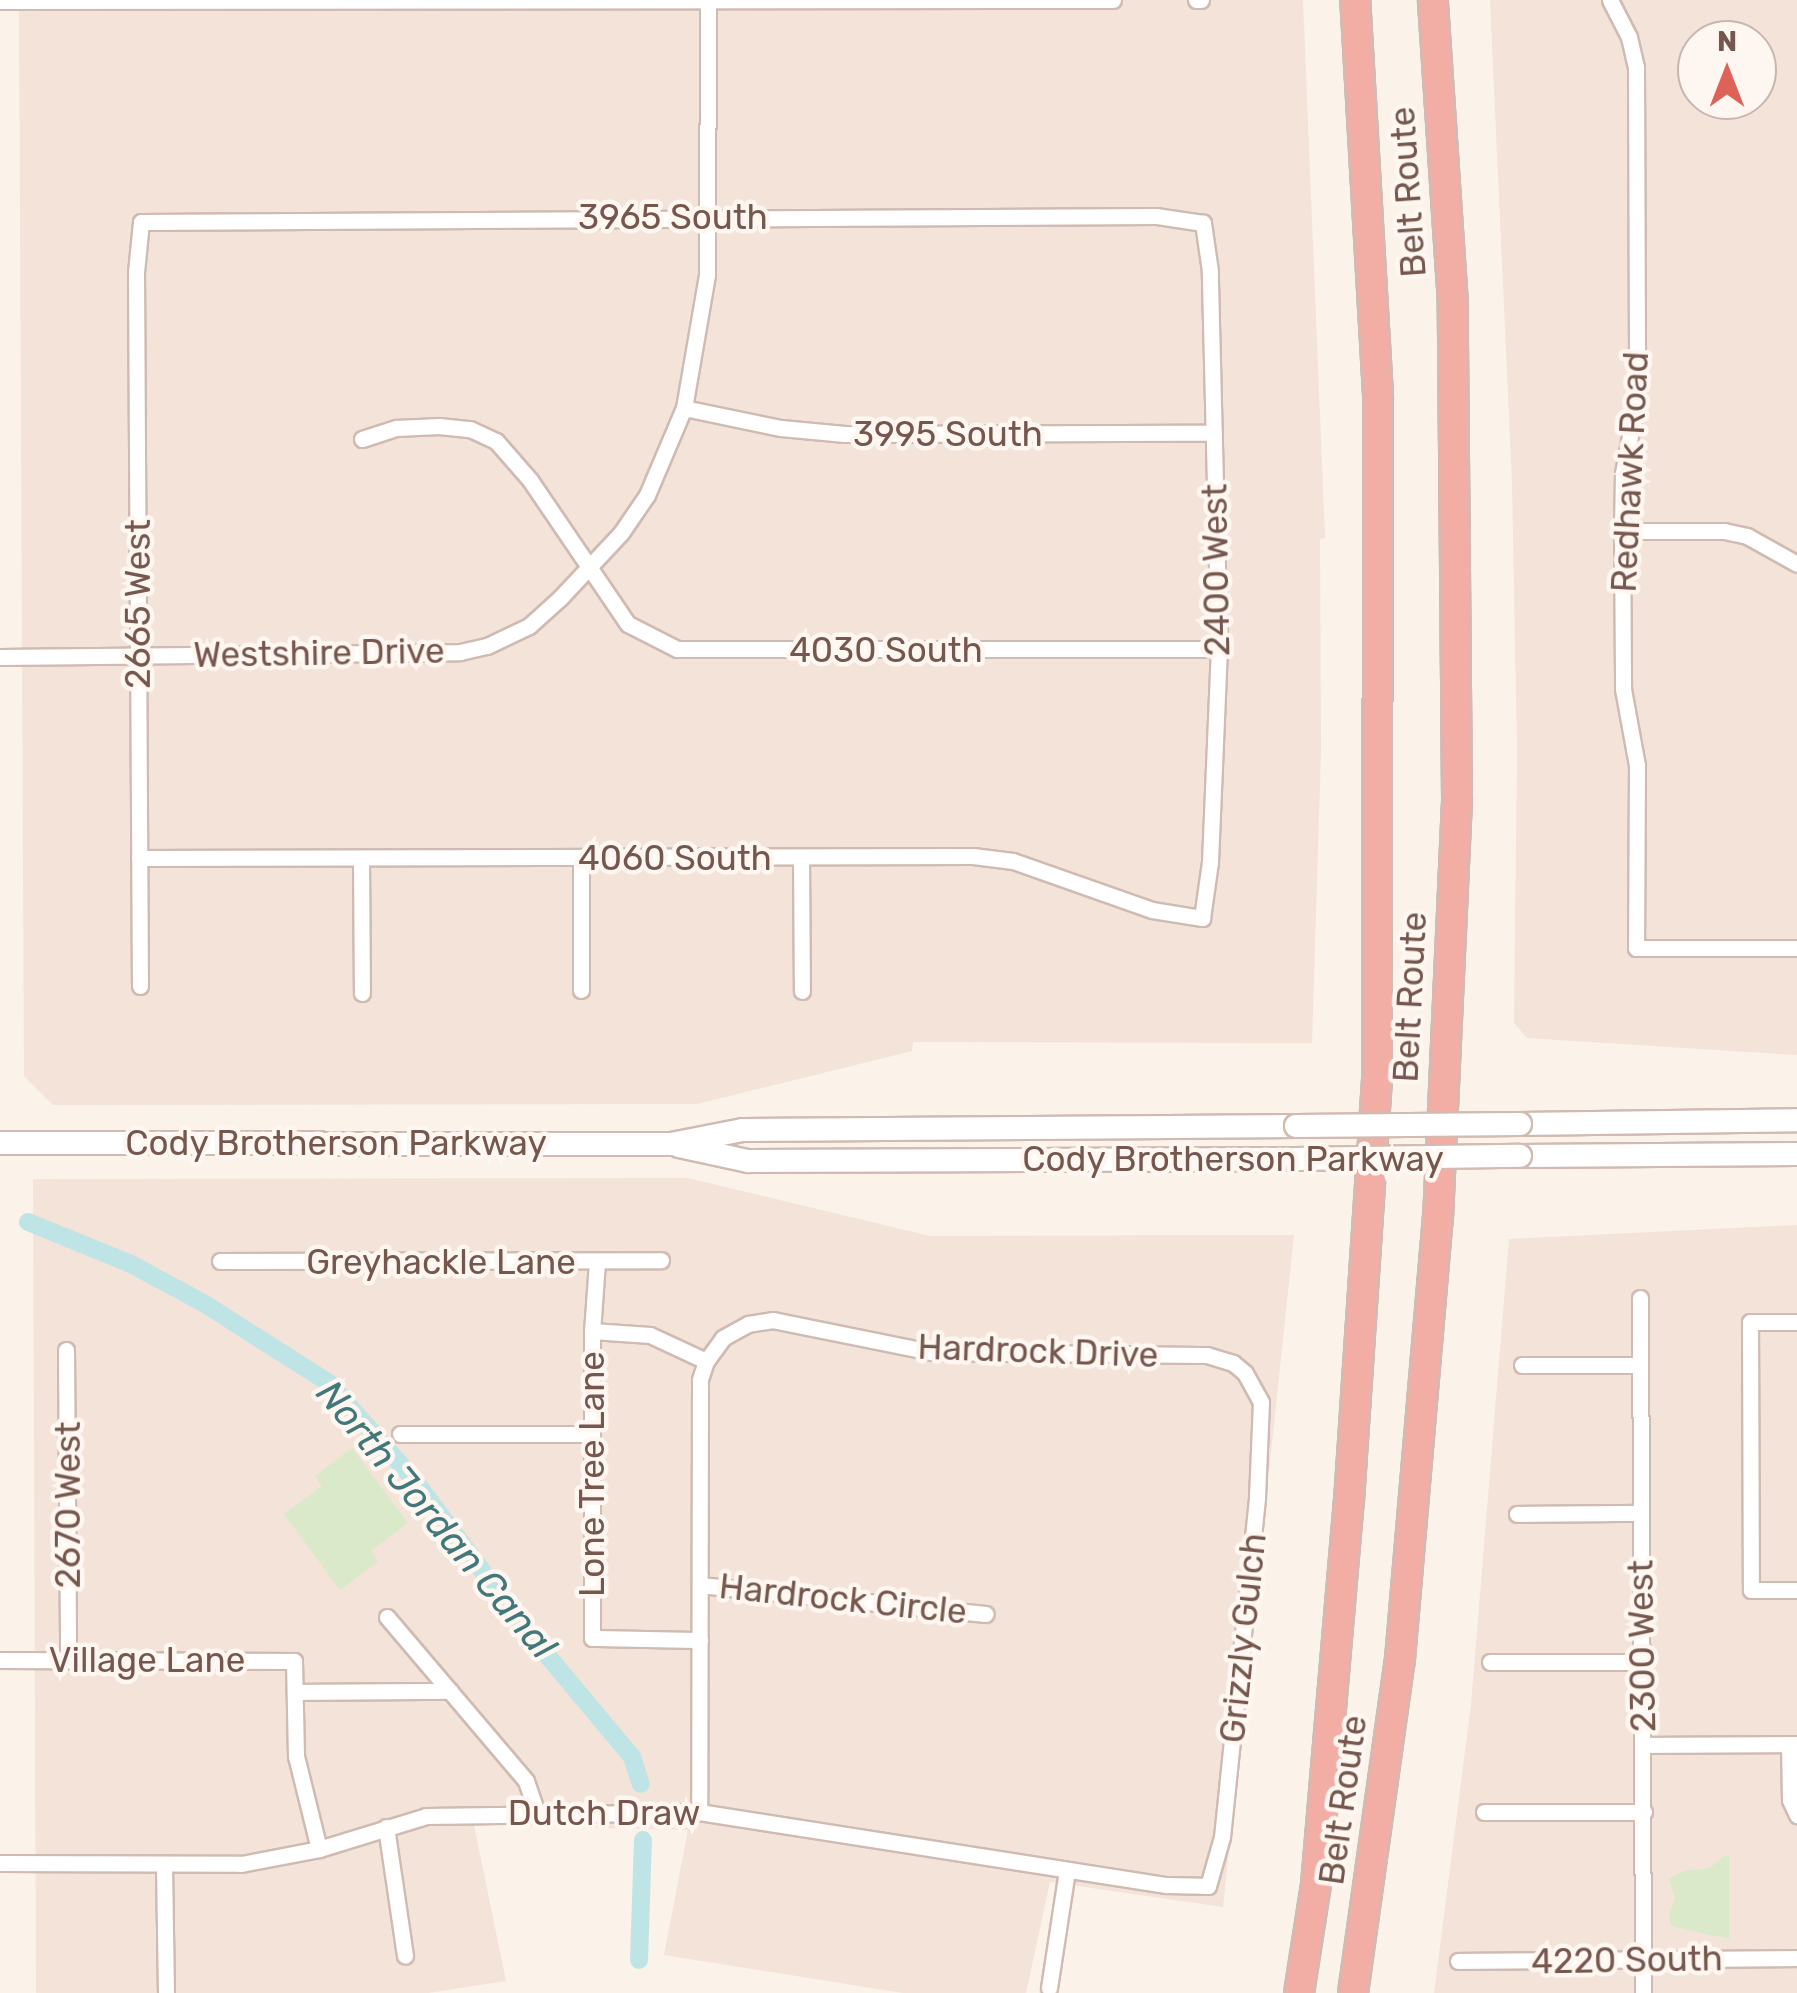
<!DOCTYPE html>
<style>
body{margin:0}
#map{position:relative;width:1797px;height:1993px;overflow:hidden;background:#fbf2ea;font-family:Rubik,sans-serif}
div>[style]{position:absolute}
.residential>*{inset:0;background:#f3e3d9}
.green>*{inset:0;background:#dae9c9}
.canal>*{height:18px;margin:-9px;padding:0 9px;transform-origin:9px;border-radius:9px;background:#bfe4e5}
.roads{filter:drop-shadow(2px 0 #cfbbb2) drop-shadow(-2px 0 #cfbbb2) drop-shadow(0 2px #cfbbb2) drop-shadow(0 -2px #cfbbb2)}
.minor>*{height:15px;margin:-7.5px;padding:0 7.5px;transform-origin:7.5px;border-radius:7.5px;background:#fff}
.secondary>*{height:22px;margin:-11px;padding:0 11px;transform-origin:11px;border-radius:11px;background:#fff}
.motorway>*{height:28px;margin:-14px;padding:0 14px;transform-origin:14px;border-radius:14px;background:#f2aea5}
.bridges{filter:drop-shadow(2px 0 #d2bbb0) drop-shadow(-2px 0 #d2bbb0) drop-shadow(0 2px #d2bbb0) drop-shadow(0 -2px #d2bbb0)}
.secondary-bridge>*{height:22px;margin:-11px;padding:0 11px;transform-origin:11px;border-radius:11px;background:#fff}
span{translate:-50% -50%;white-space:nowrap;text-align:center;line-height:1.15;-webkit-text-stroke:9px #fef7f1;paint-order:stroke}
.street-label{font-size:35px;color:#75574e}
.water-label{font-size:38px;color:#427879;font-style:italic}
.north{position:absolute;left:1677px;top:20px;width:100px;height:100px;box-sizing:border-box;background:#fef7f1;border:2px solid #c7b7b0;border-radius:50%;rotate:0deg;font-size:28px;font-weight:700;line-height:40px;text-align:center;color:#75574e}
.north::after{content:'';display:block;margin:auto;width:35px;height:45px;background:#dd6257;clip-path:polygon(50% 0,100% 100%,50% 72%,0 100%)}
</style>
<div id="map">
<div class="residential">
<i style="clip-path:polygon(19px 0,1303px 0,1325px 538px,1320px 539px,1321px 752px,1312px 1043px,913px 1042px,912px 1051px,697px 1104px,53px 1105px,24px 1076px)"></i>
<i style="clip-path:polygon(evenodd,1490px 0,1797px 0,1797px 1055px,1527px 1038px,1514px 1023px,1517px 752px,1512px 482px,1490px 0,1697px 40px,1757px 40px,1757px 100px,1697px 100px,1697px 40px)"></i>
<i style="clip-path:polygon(688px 1178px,930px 1236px,1294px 1235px,1223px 1907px,1050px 1882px,1026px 1993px,903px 1993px,664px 1955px,688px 1830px,474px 1825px,506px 1981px,428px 1993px,36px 1993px,33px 1179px)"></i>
<i style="clip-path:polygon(1797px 1225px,1797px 1993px,1434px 1993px,1471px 1705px,1509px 1239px)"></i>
</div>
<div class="green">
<i style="clip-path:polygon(352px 1448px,408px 1523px,371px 1551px,378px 1562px,340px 1590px,284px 1514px,322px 1486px,315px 1476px)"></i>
<i style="clip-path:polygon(1724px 1856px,1729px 1856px,1729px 1939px,1671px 1926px,1669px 1914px,1675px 1898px,1669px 1879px,1683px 1871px,1710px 1868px)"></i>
</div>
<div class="canal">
<i style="left:28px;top:1222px;width:111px;rotate:22.2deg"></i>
<i style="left:131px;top:1264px;width:84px;rotate:28.4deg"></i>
<i style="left:205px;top:1304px;width:147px;rotate:32.5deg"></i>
<i style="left:329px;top:1383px;width:130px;rotate:48.7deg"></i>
<i style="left:415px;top:1481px;width:194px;rotate:53.2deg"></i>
<i style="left:531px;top:1636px;width:158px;rotate:50.1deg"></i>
<i style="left:632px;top:1757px;width:28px;rotate:72deg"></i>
<i style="left:639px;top:1960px;width:120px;rotate:-88.1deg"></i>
</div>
<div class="roads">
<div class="minor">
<i style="left:1196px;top:0;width:5px"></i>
<i style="left:1610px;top:0;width:42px;rotate:62.8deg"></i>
<i style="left:1629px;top:37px;width:31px;rotate:77deg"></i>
<i style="left:1636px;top:67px;width:332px;rotate:89.8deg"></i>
<i style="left:1637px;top:399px;width:75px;rotate:100.7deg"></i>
<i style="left:1623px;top:473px;width:58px;rotate:91deg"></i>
<i style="left:1622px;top:531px;width:158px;rotate:89.6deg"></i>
<i style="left:1623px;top:689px;width:77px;rotate:79.6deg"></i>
<i style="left:1637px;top:765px;width:183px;rotate:90.3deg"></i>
<i style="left:1636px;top:948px;width:161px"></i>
<i style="left:0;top:1px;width:1113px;rotate:-0.05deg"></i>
<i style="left:684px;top:408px;width:99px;rotate:11.7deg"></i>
<i style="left:781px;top:428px;width:64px;rotate:5.4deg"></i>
<i style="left:845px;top:434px;width:369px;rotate:-0.2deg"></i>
<i style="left:362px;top:439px;width:36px;rotate:-18deg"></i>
<i style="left:396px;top:428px;width:43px;rotate:-2.7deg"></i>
<i style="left:439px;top:426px;width:31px;rotate:6deg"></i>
<i style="left:470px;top:429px;width:29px;rotate:25deg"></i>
<i style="left:496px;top:441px;width:52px;rotate:48.9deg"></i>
<i style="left:530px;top:480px;width:174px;rotate:55.8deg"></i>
<i style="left:628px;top:624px;width:55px;rotate:27deg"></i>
<i style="left:677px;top:649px;width:542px"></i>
<i style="left:1622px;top:531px;width:102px"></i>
<i style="left:1724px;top:531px;width:24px;rotate:12deg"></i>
<i style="left:1747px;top:536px;width:57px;rotate:29.2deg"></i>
<i style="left:0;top:657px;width:460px;rotate:-0.6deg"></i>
<i style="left:460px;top:652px;width:28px;rotate:-13deg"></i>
<i style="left:487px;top:646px;width:47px;rotate:-25.5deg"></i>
<i style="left:529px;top:626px;width:42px;rotate:-42.1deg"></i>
<i style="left:560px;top:598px;width:89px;rotate:-46.8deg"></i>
<i style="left:621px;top:533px;width:46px;rotate:-55.6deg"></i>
<i style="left:647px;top:495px;width:95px;rotate:-67deg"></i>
<i style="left:684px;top:408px;width:135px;rotate:-80.2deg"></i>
<i style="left:707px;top:275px;width:275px;rotate:-89.8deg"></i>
<i style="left:801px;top:857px;width:134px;rotate:89.6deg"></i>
<i style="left:139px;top:858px;width:834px;rotate:-0.14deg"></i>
<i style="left:973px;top:856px;width:40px;rotate:7.1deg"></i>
<i style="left:1013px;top:861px;width:147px;rotate:19.4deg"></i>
<i style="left:1152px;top:910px;width:51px;rotate:9.1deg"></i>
<i style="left:1202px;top:918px;width:57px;rotate:-81.9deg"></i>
<i style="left:1210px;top:862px;width:213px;rotate:-87.6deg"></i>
<i style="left:1219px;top:649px;width:378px;rotate:-91.4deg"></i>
<i style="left:1210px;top:271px;width:49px;rotate:-98.3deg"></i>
<i style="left:1203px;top:223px;width:48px;rotate:-171.5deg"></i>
<i style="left:1156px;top:216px;width:1015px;rotate:179.66deg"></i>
<i style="left:141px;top:222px;width:50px;rotate:95.7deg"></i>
<i style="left:136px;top:272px;width:714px;rotate:89.68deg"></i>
<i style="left:361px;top:858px;width:135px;rotate:89.6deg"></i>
<i style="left:581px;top:990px;width:132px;rotate:-90deg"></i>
<i style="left:220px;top:1261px;width:441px;rotate:-0.1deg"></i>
<i style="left:597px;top:1262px;width:69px;rotate:94.1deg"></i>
<i style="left:592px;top:1331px;width:307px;rotate:90deg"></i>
<i style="left:592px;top:1638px;width:108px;rotate:1.1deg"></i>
<i style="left:1640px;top:1298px;width:695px;rotate:89.75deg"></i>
<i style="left:1797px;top:1322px;width:47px;rotate:180deg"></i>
<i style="left:1750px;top:1322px;width:268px;rotate:89.8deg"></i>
<i style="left:1751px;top:1590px;width:46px"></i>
<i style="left:592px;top:1331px;width:58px;rotate:3.9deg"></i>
<i style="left:650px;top:1335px;width:62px;rotate:24.9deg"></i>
<i style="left:66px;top:1350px;width:310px;rotate:89.6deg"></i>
<i style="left:1522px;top:1365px;width:118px"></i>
<i style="left:400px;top:1434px;width:192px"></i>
<i style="left:1517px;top:1514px;width:123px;rotate:-0.5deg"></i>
<i style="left:700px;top:1585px;width:287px;rotate:5.8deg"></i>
<i style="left:387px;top:1617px;width:215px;rotate:49.7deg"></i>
<i style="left:526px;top:1781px;width:34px;rotate:71deg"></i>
<i style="left:0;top:1660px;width:294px;rotate:0.2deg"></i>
<i style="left:294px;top:1661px;width:95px;rotate:88.8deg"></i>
<i style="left:296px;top:1756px;width:96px;rotate:76.1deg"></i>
<i style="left:1490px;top:1662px;width:150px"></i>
<i style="left:295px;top:1692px;width:155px;rotate:-0.4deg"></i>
<i style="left:1789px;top:1744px;width:56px;rotate:89deg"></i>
<i style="left:1790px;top:1800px;width:17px;rotate:65deg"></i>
<i style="left:1644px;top:1745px;width:153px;rotate:-0.4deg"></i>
<i style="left:1484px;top:1812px;width:160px"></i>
<i style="left:386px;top:1827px;width:130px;rotate:81.6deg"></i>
<i style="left:0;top:1863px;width:241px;rotate:0.2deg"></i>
<i style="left:241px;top:1864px;width:79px;rotate:-10.9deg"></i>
<i style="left:319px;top:1849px;width:112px;rotate:-17.1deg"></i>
<i style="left:426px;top:1816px;width:273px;rotate:-0.8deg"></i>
<i style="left:699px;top:1812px;width:473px;rotate:8.9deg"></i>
<i style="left:1166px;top:1885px;width:42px;rotate:1.4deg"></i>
<i style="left:1208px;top:1886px;width:51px;rotate:-74.1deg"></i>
<i style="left:1222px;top:1837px;width:342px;rotate:-84.1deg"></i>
<i style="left:1257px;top:1497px;width:95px;rotate:-87.6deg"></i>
<i style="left:1261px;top:1402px;width:33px;rotate:-119deg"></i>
<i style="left:1245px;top:1373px;width:16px;rotate:-140deg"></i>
<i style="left:1233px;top:1363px;width:27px;rotate:-163deg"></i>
<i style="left:1207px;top:1355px;width:276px;rotate:-179.4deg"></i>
<i style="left:931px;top:1352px;width:161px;rotate:-168.6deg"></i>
<i style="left:773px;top:1320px;width:25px;rotate:171deg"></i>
<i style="left:748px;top:1324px;width:29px;rotate:151deg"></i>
<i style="left:723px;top:1338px;width:29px;rotate:126deg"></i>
<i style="left:706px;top:1361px;width:20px;rotate:108deg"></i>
<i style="left:700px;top:1380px;width:432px;rotate:90.1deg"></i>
<i style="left:164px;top:1866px;width:127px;rotate:89.1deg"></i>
<i style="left:1458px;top:1961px;width:339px;rotate:-0.5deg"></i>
<i style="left:1049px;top:1988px;width:119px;rotate:-81.3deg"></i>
</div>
<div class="secondary">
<i style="left:1520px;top:1124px;width:277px;rotate:-0.8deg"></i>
<i style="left:0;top:1143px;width:671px;rotate:0.09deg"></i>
<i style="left:671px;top:1144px;width:73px;rotate:-11deg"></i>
<i style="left:743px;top:1130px;width:553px;rotate:-0.41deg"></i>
<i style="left:679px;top:1146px;width:71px;rotate:12.3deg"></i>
<i style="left:748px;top:1161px;width:547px;rotate:-0.21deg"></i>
<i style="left:1520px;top:1156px;width:277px;rotate:-0.4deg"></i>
</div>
<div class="motorway">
<i style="left:1299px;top:1993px;width:110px;rotate:-81.1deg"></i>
<i style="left:1316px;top:1884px;width:384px;rotate:-85.1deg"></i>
<i style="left:1349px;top:1501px;width:428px;rotate:-86.2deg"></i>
<i style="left:1377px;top:1074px;width:679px;rotate:-89.92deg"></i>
<i style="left:1378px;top:395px;width:396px;rotate:-93.3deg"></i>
<i style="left:1353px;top:1993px;width:337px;rotate:-82deg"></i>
<i style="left:1400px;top:1659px;width:442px;rotate:-85.1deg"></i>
<i style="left:1438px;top:1219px;width:421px;rotate:-87.4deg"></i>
<i style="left:1457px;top:798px;width:494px;rotate:-90.5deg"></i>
<i style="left:1453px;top:304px;width:305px;rotate:-93.8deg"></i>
</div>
</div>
<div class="bridges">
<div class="secondary-bridge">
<i style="left:1296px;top:1126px;width:224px;rotate:-0.5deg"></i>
<i style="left:1295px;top:1159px;width:225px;rotate:-0.8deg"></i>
</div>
</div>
<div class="street-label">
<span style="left:1408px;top:192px;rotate:-94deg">Belt Route</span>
<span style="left:673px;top:217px">3965 South</span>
<span style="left:948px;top:434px">3995 South</span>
<span style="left:1630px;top:472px;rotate:-87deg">Redhawk Road</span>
<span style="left:1216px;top:570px;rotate:-91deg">2400 West</span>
<span style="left:138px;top:604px;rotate:-90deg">2665 West</span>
<span style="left:886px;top:650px">4030 South</span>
<span style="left:319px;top:653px;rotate:-1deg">Westshire Drive</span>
<span style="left:675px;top:858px">4060 South</span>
<span style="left:1410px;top:997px;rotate:-87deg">Belt Route</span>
<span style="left:336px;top:1143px">Cody Brotherson Parkway</span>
<span style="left:1233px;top:1159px">Cody Brotherson Parkway</span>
<span style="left:441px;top:1262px">Greyhackle Lane</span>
<span style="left:1038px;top:1351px;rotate:2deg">Hardrock Drive</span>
<span style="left:592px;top:1474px;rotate:-90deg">Lone Tree Lane</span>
<span style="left:68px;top:1505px;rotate:-90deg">2670 West</span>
<span style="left:843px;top:1599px;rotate:6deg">Hardrock Circle</span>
<span style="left:1243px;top:1638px;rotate:-84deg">Grizzly Gulch</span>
<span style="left:1642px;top:1646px;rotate:-91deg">2300 West</span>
<span style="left:147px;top:1660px">Village Lane</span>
<span style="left:1343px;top:1800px;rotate:-82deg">Belt Route</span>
<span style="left:604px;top:1813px">Dutch Draw</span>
<span style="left:1627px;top:1960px;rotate:-1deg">4220 South</span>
</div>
<div class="water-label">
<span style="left:436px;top:1520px;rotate:50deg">North Jordan Canal</span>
</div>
<div class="north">N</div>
</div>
